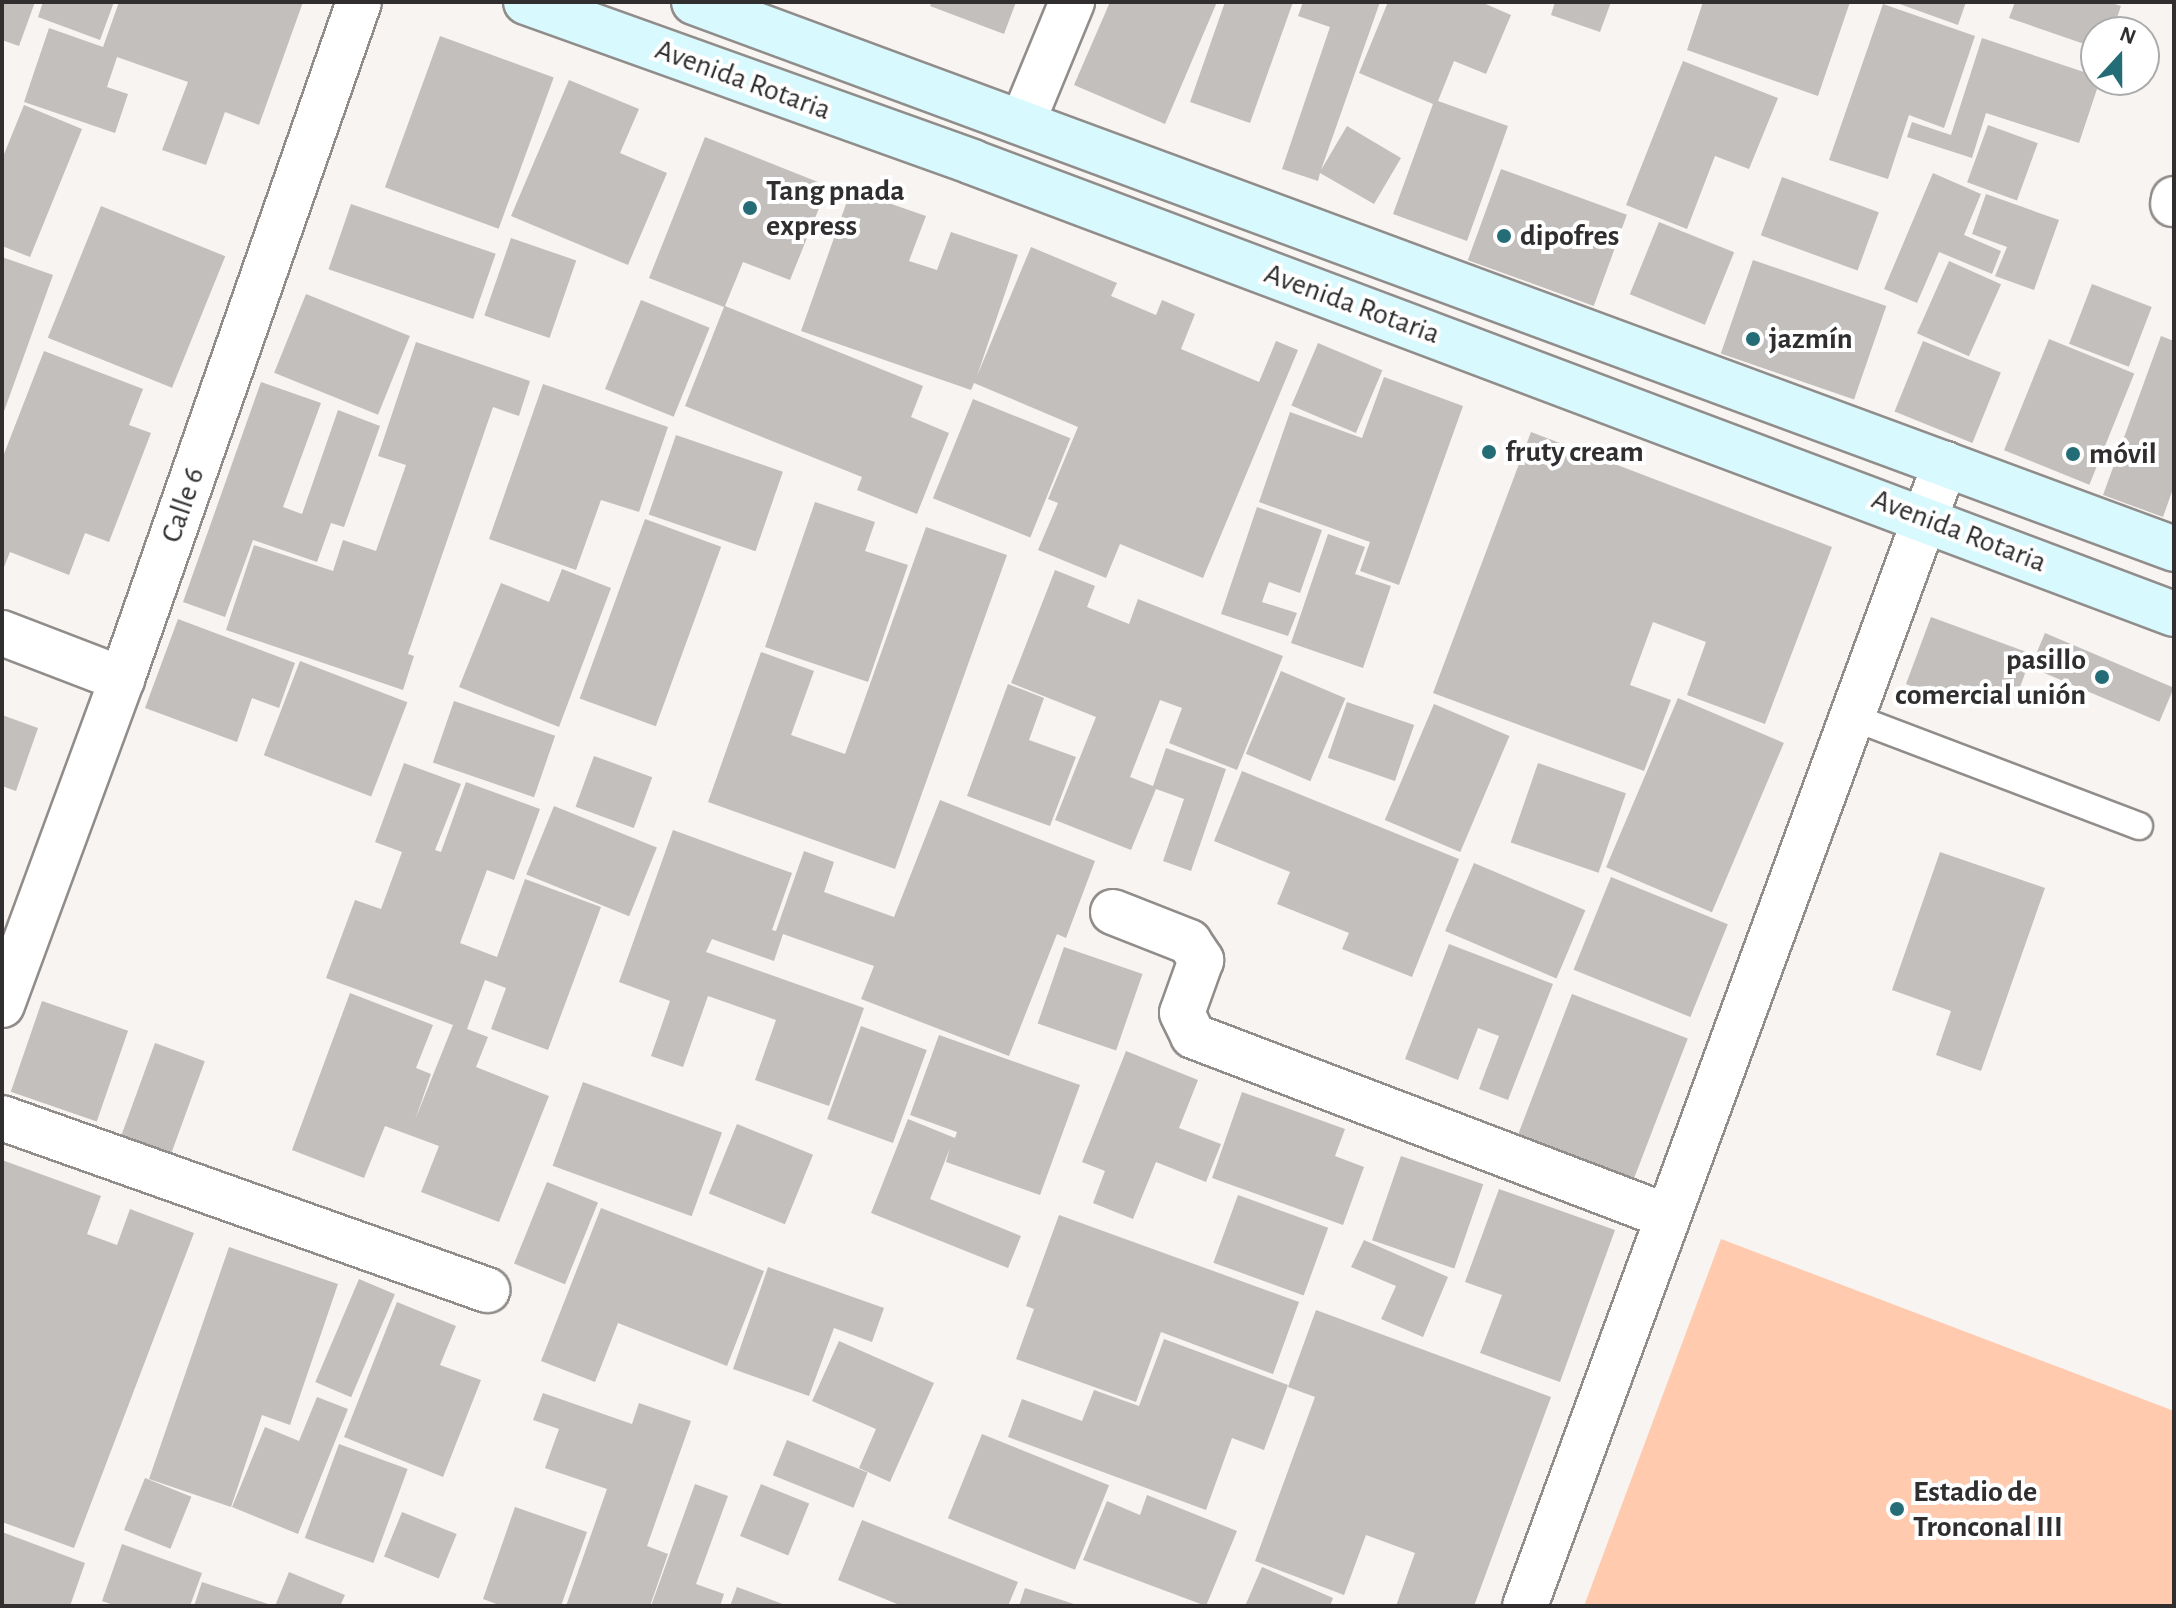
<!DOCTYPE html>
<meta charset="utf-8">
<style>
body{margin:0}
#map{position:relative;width:2176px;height:1608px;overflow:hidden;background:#f7f4f2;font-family:"Alegreya Sans",sans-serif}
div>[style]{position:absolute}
.green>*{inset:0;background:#ffcaae}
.building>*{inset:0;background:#c2bfbd;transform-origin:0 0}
.roads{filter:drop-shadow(2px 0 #908d8b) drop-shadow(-2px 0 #908d8b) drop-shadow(0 2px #908d8b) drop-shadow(0 -2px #908d8b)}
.lane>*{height:26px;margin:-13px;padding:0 13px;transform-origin:13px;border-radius:13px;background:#fff}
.street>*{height:44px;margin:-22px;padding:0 22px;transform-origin:22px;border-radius:22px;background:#fff}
.secondary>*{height:44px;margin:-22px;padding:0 22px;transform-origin:22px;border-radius:22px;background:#d8f9fe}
.dots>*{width:22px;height:22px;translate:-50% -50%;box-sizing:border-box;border:4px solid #fff;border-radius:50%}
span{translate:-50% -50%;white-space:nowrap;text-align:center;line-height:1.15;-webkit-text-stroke:8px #fff;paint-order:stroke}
.street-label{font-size:30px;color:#302e2e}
.poi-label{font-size:30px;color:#302e2e;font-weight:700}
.left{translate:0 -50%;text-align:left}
.right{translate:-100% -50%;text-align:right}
.frame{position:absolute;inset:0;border:4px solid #302e2e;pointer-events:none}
.north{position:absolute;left:2080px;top:16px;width:80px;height:80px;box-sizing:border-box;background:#fff;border:2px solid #acabab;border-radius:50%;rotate:21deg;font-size:22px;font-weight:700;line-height:32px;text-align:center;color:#302e2e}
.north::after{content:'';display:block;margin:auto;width:28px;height:36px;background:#246d77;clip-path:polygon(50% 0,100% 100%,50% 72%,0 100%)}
</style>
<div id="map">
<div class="green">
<i style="clip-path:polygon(1721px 1239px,2174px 1411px,2174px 1606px,1584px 1606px)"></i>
</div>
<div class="building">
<i style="clip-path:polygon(2px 2px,35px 2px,19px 46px,2px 40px)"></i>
<i style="clip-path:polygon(43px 2px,114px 2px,100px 40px,38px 17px)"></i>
<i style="clip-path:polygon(119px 2px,303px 2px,259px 125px,225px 112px,206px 165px,162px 150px,188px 82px,117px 57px,107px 87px,128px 94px,115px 133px,24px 102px,49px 28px,103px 47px)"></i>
<i style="clip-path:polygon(932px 2px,1016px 2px,1004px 34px,930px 6px)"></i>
<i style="clip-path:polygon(1110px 2px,1217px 2px,1165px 124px,1074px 85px)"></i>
<i style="clip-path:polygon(1225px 2px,1293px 2px,1250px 123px,1190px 102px)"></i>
<i style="clip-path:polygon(1303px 2px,1380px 2px,1321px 170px,1347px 126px,1401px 158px,1374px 204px,1320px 173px,1318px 181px,1282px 169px,1330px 27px,1298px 16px)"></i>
<i style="clip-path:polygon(1388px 2px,1481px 2px,1511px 15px,1486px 74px,1454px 61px,1438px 101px,1508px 126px,1467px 241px,1393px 214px,1433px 104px,1359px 73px)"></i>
<i style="clip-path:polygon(1555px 2px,1611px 2px,1600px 32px,1551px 15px)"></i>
<i style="clip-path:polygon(1703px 2px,1850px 2px,1818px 96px,1687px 50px)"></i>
<i style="clip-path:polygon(1894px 2px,1966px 2px,1958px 25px)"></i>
<i style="clip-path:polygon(2015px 2px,2108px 2px,2121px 6px,2112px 32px,2096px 32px,2096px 48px,2009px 18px)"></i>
<i style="clip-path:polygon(1883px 4px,1975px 36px,1944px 128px,1909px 115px,1888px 179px,1829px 160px)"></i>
<i style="left:440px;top:36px;width:121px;height:161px;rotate:20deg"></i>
<i style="clip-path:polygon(1982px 38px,2096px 76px,2100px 80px,2079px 143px,1986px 113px,1972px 158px,1907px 137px,1912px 122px,1951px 135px)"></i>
<i style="clip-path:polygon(1683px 61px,1778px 98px,1749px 169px,1715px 156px,1687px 229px,1626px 205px)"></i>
<i style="clip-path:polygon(569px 80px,639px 109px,620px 153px,667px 173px,628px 265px,511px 216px)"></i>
<i style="clip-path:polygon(24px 105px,82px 129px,30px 257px,2px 246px,2px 159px)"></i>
<i style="left:1988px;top:125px;width:53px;height:61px;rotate:20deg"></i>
<i style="clip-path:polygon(705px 137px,828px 186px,790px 280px,743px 262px,725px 306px,923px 386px,911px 417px,949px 433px,917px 514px,857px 490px,862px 477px,685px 406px,724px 307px,649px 278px)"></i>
<i style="left:1501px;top:169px;width:134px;height:97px;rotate:20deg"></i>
<i style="clip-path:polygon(1933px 173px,1981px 194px,1964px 235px,2001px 251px,1992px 274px,1939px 252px,1917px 303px,1884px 289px)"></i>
<i style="left:1782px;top:177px;width:103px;height:62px;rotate:20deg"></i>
<i style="clip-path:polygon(851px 190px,926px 216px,909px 261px,937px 270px,951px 232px,1018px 255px,977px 376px,1031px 247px,1117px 283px,1111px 296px,1156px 315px,1162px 300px,1195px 314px,1181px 349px,1259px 382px,1276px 341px,1298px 350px,1203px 578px,1120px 544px,1106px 578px,1038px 550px,1058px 503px,1048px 499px,1078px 427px,974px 383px,971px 390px,801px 331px)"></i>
<i style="clip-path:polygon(1986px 194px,2059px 220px,2034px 290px,1995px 276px,2007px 247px,1972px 234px)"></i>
<i style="left:351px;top:204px;width:153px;height:69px;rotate:19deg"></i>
<i style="left:101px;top:206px;width:134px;height:142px;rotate:22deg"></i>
<i style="left:1659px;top:222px;width:81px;height:78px;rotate:22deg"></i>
<i style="left:511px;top:238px;width:69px;height:82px;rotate:19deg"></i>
<i style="clip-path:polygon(2px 257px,53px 275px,2px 417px)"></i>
<i style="left:1753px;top:260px;width:141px;height:99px;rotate:19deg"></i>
<i style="left:1949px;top:261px;width:57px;height:79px;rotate:24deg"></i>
<i style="left:2092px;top:284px;width:64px;height:64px;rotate:21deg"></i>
<i style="left:306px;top:294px;width:112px;height:85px;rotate:22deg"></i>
<i style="left:641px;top:300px;width:74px;height:96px;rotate:22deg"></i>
<i style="clip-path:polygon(2161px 336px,2174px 341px,2174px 486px,2163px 517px,2103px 495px)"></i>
<i style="left:2049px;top:339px;width:92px;height:120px;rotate:22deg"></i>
<i style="left:1923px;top:341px;width:84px;height:76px;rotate:22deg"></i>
<i style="clip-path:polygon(416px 342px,530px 381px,519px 416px,493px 407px,408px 654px,414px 656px,403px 690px,226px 630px,254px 545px,333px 571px,343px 540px,376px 551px,406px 465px,378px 456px)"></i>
<i style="left:1318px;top:343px;width:70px;height:68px;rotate:23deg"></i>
<i style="clip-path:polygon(44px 351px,143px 389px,129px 425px,151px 433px,109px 542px,85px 533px,69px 575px,10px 552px,2px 572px,2px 459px)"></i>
<i style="clip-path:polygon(1384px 377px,1463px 406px,1399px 585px,1360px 571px,1370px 542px,1259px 502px,1290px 412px,1362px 438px)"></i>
<i style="clip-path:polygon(261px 382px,321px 403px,283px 507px,302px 514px,338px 410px,380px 426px,344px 527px,331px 523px,317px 562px,253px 540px,225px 617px,183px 602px)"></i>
<i style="clip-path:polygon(543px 384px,668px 427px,639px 512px,601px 500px,576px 570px,489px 539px)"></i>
<i style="left:973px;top:399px;width:105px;height:107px;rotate:22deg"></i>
<i style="clip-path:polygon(1531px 432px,1832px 547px,1765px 724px,1687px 695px,1706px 642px,1653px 622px,1630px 685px,1671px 700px,1644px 771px,1433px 693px)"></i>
<i style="left:676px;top:435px;width:113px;height:84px;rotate:19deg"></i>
<i style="clip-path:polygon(815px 502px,875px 522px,865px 551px,908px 565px,868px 682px,765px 647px)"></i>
<i style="clip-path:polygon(1257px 507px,1322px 530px,1300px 593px,1269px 582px,1262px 602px,1297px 613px,1288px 636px,1221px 614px)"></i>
<i style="left:645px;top:519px;width:81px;height:191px;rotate:20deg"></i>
<i style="clip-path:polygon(926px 527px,1007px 555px,895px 869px,708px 802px,761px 652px,814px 671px,791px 735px,845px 754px)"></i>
<i style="clip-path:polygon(1328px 534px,1365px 547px,1355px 574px,1391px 586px,1363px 668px,1291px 643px)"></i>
<i style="clip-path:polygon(562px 569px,611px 588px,559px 727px,459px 687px,501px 583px,549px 602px)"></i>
<i style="clip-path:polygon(1055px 570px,1095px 586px,1087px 607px,1129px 624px,1138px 599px,1283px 656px,1237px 770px,1169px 743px,1182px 708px,1160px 700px,1130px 777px,1153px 786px,1166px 748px,1226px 769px,1191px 871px,1163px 861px,1184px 799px,1156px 789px,1131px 850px,1055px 820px,1096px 717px,1011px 683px)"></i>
<i style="clip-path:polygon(1931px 617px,2032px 654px,2014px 704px,1960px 684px,1953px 702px,1906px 684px)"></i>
<i style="clip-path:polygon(178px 619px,295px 663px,279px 708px,252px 698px,237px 742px,145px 708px)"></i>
<i style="left:2045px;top:633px;width:140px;height:37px;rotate:23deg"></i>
<i style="left:300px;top:661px;width:115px;height:101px;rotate:21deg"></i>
<i style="left:1281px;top:671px;width:70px;height:90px;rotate:23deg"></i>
<i style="clip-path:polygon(1008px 684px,1044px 698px,1029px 740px,1076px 757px,1050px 826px,967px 796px)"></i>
<i style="left:1678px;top:698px;width:115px;height:184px;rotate:23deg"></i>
<i style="left:454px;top:701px;width:107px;height:65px;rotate:19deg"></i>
<i style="left:1347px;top:702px;width:71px;height:59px;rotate:19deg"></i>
<i style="left:1434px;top:704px;width:82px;height:126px;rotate:23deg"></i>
<i style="clip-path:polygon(2px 715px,38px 728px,16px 791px,2px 786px)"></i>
<i style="left:594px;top:756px;width:62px;height:54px;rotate:20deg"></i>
<i style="clip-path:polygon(404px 763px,461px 784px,435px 850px,441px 852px,466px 782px,540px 809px,514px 880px,487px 870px,460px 943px,497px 957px,525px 879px,601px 907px,548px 1050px,491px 1029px,506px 988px,485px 980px,467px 1029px,488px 1037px,476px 1067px,549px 1096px,499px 1222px,421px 1192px,439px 1146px,385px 1126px,364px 1178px,292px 1150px,350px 993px,433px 1025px,416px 1068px,431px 1074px,415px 1120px,453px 1025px,326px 978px,355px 900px,381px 909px,402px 852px,375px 842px)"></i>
<i style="left:1538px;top:763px;width:93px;height:84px;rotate:19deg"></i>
<i style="clip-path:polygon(1242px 771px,1459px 859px,1412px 977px,1342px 949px,1349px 933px,1277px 904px,1290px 872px,1214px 841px)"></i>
<i style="clip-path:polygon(940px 800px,1095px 861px,1066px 938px,1057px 934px,1009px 1056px,861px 999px,874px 966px,783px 934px,774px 961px,712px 939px,706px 952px,864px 1008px,829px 1106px,755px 1080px,776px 1020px,708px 996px,683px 1067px,651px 1056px,670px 1001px,619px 982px,673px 830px,792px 873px,772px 930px,776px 931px,804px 851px,834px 862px,824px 892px,894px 917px)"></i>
<i style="left:554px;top:806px;width:111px;height:74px;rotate:22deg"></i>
<i style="clip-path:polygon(1940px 852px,2045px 888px,1981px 1071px,1936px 1055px,1951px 1011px,1892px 990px)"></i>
<i style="left:1474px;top:863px;width:121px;height:74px;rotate:23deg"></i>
<i style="left:1611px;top:877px;width:126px;height:100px;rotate:22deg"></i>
<i style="clip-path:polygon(1449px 944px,1553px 984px,1508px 1100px,1479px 1089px,1499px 1036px,1478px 1028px,1458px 1080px,1405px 1059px)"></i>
<i style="left:1064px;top:947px;width:83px;height:81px;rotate:19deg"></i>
<i style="left:1572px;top:994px;width:124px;height:156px;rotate:21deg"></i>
<i style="left:42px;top:1001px;width:91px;height:96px;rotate:19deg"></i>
<i style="left:861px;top:1026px;width:70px;height:99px;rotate:20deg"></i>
<i style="clip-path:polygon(939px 1035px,1080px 1085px,1040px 1195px,946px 1162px,950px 1148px,930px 1199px,1021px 1236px,1008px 1268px,871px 1213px,908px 1119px,955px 1138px,957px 1132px,910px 1115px)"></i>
<i style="left:155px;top:1043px;width:53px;height:107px;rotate:20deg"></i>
<i style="clip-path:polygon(1126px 1051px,1198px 1080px,1179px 1128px,1221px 1144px,1206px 1182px,1156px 1162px,1133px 1219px,1093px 1203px,1105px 1171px,1082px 1162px)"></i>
<i style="left:583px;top:1082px;width:148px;height:89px;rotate:20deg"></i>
<i style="clip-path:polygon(1242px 1092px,1345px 1129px,1335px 1156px,1364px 1167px,1343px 1225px,1212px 1178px)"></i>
<i style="left:737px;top:1124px;width:82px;height:75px;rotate:22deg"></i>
<i style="left:1401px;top:1156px;width:87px;height:89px;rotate:19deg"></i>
<i style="clip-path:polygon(2px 1160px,101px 1196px,87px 1234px,117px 1245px,130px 1209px,194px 1233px,74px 1548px,2px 1522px)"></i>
<i style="left:547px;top:1182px;width:55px;height:88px;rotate:22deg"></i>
<i style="clip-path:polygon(1499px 1189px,1615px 1230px,1560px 1382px,1480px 1353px,1502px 1295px,1465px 1282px)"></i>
<i style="left:1238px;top:1195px;width:96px;height:72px;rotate:20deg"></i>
<i style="clip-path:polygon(601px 1208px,764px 1271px,727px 1366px,618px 1323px,595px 1382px,541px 1361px)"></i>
<i style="clip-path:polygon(1059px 1215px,1299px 1302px,1273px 1374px,1161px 1332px,1136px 1402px,1016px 1359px,1034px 1309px,1026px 1306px)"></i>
<i style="clip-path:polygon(1364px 1240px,1448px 1277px,1423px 1337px,1381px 1319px,1396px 1286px,1351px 1267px)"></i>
<i style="clip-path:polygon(229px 1247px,338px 1284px,290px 1425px,262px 1415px,231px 1507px,149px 1479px)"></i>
<i style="clip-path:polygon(768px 1267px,884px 1308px,872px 1342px,834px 1328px,809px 1396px,733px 1369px)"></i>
<i style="left:359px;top:1279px;width:39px;height:112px;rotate:23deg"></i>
<i style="clip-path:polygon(397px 1302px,456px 1326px,440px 1365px,481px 1380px,443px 1477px,344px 1437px)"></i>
<i style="clip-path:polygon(1316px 1310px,1551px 1397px,1474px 1606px,1396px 1606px,1415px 1553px,1366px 1535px,1344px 1595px,1255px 1561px,1315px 1397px,1288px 1387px)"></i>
<i style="clip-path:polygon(1164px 1339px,1288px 1385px,1264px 1450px,1232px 1438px,1206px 1510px,1008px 1437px,1022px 1399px,1082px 1421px,1094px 1390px,1139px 1406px)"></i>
<i style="clip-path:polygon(839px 1341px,934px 1383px,890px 1482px,859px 1468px,876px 1429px,812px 1401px)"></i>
<i style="clip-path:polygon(543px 1393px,632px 1424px,639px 1403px,691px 1421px,647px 1546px,668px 1554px,650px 1606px,566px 1606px,607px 1489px,545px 1468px,559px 1429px,533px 1420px)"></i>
<i style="clip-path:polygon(317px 1397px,348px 1409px,298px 1534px,232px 1507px,265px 1427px,299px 1441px)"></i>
<i style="left:982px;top:1434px;width:137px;height:91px;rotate:22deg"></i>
<i style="left:787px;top:1440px;width:87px;height:38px;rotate:22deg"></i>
<i style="left:339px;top:1444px;width:73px;height:100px;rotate:20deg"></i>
<i style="left:145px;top:1478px;width:50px;height:56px;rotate:22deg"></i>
<i style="clip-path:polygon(695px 1484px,728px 1496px,696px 1584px,724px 1594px,720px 1606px,651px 1606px)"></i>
<i style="left:761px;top:1484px;width:52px;height:56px;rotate:22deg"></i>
<i style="clip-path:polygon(1147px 1495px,1237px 1531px,1206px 1606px,1083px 1560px,1107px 1501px,1140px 1515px)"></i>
<i style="clip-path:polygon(515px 1507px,587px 1532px,561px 1606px,502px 1606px,483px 1599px)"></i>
<i style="left:402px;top:1512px;width:59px;height:48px;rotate:22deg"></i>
<i style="clip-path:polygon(862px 1520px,1018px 1582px,1008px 1606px,902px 1606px,838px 1580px)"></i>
<i style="clip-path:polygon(2px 1532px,85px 1563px,70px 1606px,2px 1606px)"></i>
<i style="clip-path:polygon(122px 1544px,202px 1573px,190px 1606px,116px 1606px,102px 1601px)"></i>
<i style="clip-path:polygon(1262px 1567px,1333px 1598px,1330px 1606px,1245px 1606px)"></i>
<i style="clip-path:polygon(289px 1572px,345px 1595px,340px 1606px,275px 1606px)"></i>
<i style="clip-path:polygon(202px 1582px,271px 1605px,271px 1606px,194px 1606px)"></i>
<i style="clip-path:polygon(737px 1587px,788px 1606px,730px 1606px)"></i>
<i style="clip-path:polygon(1025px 1588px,1077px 1605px,1077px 1606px,1019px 1606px)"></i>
</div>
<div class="roads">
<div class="lane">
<i style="left:1852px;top:717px;width:307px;rotate:20.8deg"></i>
</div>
<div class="street">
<i style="left:1023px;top:121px;width:129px;rotate:-67.6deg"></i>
<i style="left:2173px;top:204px;width:5px;rotate:-79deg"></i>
<i style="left:2px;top:633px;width:129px;rotate:21deg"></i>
<i style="left:1113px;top:912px;width:82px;rotate:21.5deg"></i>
<i style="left:1189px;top:942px;width:22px;rotate:56deg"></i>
<i style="left:1201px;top:960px;width:56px;rotate:109.7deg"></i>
<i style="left:1182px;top:1013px;width:25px;rotate:64deg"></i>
<i style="left:1193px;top:1036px;width:506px;rotate:20.83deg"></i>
<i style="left:2px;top:1005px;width:347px;rotate:-69.8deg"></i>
<i style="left:122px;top:679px;width:717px;rotate:-70.71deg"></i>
<i style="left:2px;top:1118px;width:515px;rotate:19.53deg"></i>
<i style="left:1525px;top:1606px;width:1217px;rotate:-69.81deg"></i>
</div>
<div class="secondary">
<i style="left:526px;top:2px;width:474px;rotate:19.7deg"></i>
<i style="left:972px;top:162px;width:1284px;rotate:20.61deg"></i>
<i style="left:694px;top:2px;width:1578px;rotate:20.28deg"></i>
</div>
</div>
<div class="dots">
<i style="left:750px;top:208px;background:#246d77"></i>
<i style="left:1504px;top:236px;background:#246d77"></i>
<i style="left:1753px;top:339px;background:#246d77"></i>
<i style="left:1489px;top:452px;background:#246d77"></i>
<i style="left:2073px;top:454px;background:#246d77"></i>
<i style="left:2102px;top:677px;background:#246d77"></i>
<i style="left:1897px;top:1509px;background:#246d77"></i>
</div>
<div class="street-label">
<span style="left:743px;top:80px;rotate:20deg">Avenida Rotaria</span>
<span style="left:1352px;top:304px;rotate:20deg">Avenida Rotaria</span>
<span style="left:183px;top:505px;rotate:-71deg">Calle 6</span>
<span style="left:1959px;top:531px;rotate:21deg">Avenida Rotaria</span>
</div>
<div class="poi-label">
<span class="left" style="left:766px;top:208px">Tang pnada<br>express</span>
<span class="left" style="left:1520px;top:236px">dipofres</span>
<span class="left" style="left:1769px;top:339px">jazmín</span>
<span class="left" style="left:1505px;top:452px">fruty cream</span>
<span class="left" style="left:2089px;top:454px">móvil</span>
<span class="right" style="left:2086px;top:677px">pasillo<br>comercial unión</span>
<span class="left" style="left:1913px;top:1509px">Estadio de<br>Tronconal III</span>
</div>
<div class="frame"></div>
<div class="north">N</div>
</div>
